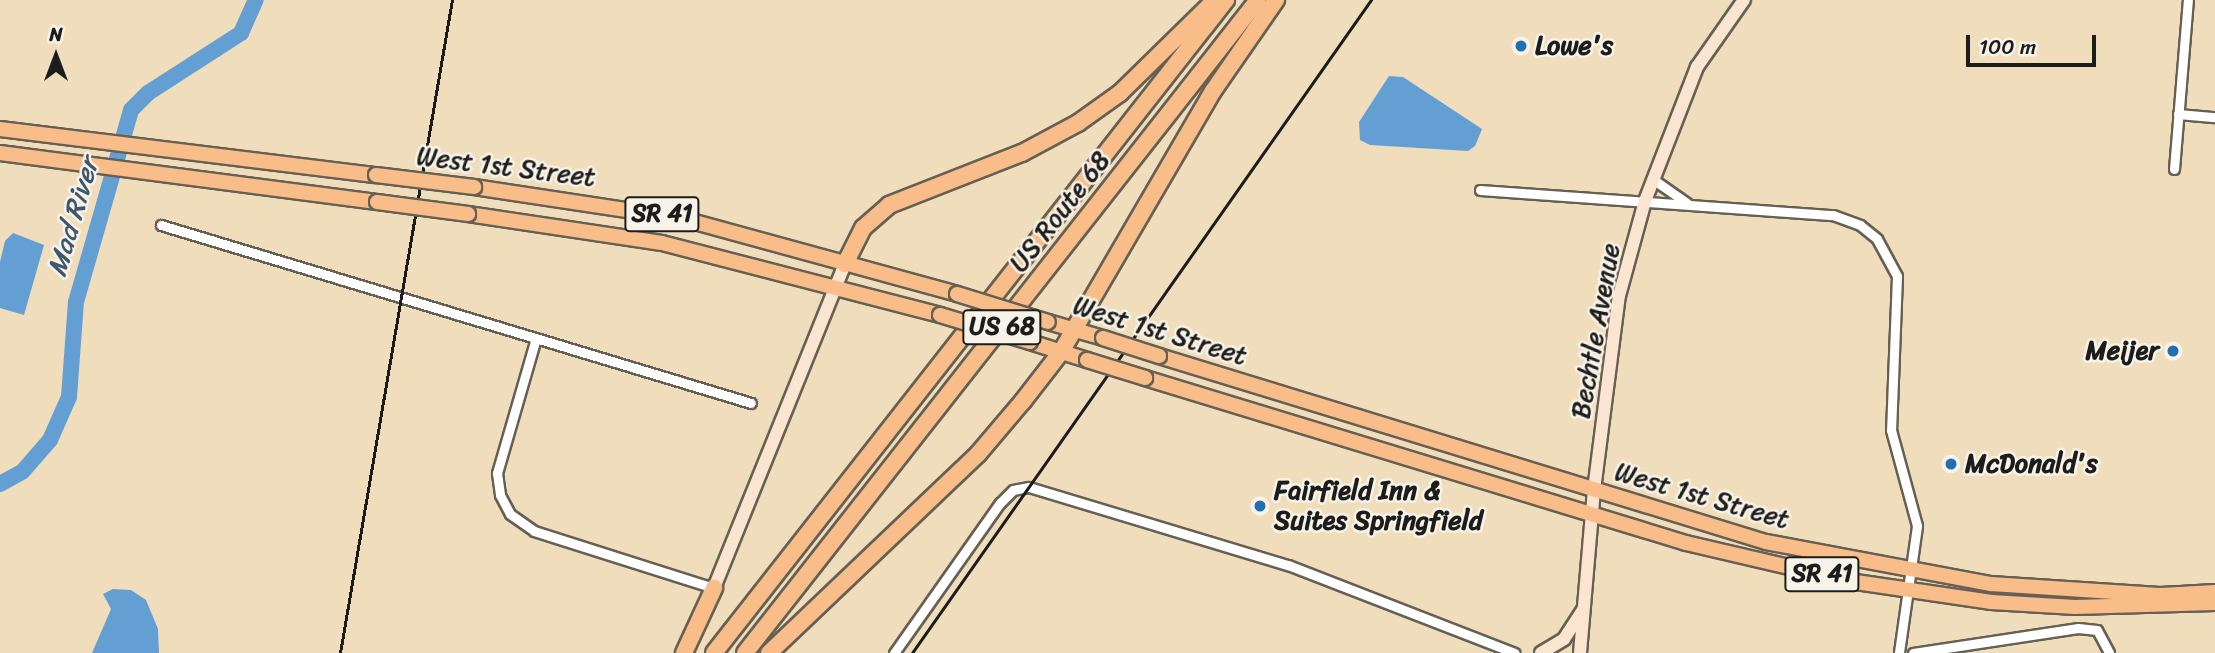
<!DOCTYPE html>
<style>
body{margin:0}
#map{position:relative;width:2215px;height:653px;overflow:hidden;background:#f0ddbc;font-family:Sriracha,sans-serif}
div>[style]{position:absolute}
.water>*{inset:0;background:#649fd4}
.river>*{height:16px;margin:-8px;padding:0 8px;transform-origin:8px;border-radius:8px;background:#649fd4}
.roads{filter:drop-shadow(2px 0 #666054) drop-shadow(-2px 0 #666054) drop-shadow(0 2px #666054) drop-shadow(0 -2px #666054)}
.street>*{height:9px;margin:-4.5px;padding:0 4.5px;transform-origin:4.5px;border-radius:4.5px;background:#fff}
.secondary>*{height:12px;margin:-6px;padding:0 6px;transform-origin:6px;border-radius:6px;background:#fce5d0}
.primary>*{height:14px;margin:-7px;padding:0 7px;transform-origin:7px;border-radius:7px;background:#f8bd89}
.highway>*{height:16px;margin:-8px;padding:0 8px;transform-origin:8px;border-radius:8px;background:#f8bd89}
.rail>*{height:2.5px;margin:-1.25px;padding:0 1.25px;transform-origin:1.25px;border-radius:1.25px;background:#1c1c1c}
.bridges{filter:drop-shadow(2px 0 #666054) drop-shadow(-2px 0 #666054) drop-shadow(0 2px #666054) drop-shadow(0 -2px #666054)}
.primary-bridge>*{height:14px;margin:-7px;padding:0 7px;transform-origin:7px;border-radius:7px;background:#f8bd89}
.dots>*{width:19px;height:19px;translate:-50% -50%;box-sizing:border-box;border:4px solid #f7f3e8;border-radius:50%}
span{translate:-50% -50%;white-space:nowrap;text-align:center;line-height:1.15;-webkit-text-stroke:5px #f7f3e8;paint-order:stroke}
.shield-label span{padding:2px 5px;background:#f7f3e8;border:2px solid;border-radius:5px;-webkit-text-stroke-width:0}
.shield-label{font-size:24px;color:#1c1c1c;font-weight:700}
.poi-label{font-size:26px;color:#1c1c1c;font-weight:700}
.left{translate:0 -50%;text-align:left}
.right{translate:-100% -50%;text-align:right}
.street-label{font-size:26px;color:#1c1c1c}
.water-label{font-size:28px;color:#3c576f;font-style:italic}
.north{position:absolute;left:21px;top:21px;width:70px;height:70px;-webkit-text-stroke:5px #f7f3e8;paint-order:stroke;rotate:0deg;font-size:19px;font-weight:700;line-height:28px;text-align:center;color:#1c1c1c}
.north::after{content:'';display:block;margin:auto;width:24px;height:32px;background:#1c1c1c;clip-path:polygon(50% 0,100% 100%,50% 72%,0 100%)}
.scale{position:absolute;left:1966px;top:35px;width:130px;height:32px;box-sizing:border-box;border:4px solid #1c1c1c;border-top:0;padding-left:9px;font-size:21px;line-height:24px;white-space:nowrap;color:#1c1c1c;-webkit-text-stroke:5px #f7f3e8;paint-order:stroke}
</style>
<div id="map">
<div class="water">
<i style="clip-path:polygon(1389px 76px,1403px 77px,1482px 129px,1475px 146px,1468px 151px,1370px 145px,1360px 140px,1359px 122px)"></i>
<i style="clip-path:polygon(13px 233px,44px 245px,24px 315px,0 308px,0 262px,5px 241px)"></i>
<i style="clip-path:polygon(113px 589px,131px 590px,146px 600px,158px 629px,159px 653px,92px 653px,111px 609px,103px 594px)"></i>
</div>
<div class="river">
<i style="left:0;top:484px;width:26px;rotate:-29deg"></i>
<i style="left:23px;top:471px;width:41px;rotate:-48.9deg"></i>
<i style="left:50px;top:440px;width:47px;rotate:-66.2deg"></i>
<i style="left:69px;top:397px;width:95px;rotate:-85.8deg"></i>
<i style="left:76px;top:302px;width:200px;rotate:-74deg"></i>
<i style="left:131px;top:110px;width:24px;rotate:-45deg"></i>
<i style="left:148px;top:93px;width:111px;rotate:-32.8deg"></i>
<i style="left:241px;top:33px;width:36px;rotate:-66deg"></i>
</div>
<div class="roads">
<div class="street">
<i style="left:2178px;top:114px;width:37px;rotate:5deg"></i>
<i style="left:2174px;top:169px;width:170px;rotate:-85.3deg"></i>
<i style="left:1654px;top:180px;width:40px;rotate:34.9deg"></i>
<i style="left:1480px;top:190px;width:354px;rotate:4.1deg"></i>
<i style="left:1833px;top:215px;width:29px;rotate:20deg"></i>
<i style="left:1860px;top:225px;width:22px;rotate:39deg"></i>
<i style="left:1877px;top:239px;width:42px;rotate:61.6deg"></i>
<i style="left:1897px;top:276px;width:154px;rotate:92.2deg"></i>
<i style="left:1891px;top:430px;width:99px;rotate:74.8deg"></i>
<i style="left:1917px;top:526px;width:128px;rotate:98.1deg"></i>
<i style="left:161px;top:225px;width:616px;rotate:16.79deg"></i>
<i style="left:536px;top:338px;width:141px;rotate:106.1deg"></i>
<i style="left:497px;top:473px;width:22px;rotate:82deg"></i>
<i style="left:500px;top:495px;width:21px;rotate:62deg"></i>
<i style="left:510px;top:514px;width:29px;rotate:35deg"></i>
<i style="left:534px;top:531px;width:189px;rotate:17.6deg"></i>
<i style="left:894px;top:653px;width:184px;rotate:-54.8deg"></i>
<i style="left:1000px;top:503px;width:18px;rotate:-45deg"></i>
<i style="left:1013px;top:490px;width:16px;rotate:-11deg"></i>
<i style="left:1029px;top:487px;width:270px;rotate:16.8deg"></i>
<i style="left:1288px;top:565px;width:243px;rotate:21.2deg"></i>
<i style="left:1913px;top:653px;width:167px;rotate:-8.6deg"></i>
<i style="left:2078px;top:628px;width:19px;rotate:6deg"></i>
<i style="left:2097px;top:630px;width:26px;rotate:62deg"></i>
</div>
<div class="secondary">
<i style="left:714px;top:588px;width:349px;rotate:-68deg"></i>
<i style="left:1541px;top:653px;width:27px;rotate:-31deg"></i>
<i style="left:1564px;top:639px;width:35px;rotate:-57deg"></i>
<i style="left:1580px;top:653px;width:164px;rotate:-85.1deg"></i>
<i style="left:1594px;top:490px;width:196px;rotate:-82.7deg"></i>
<i style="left:1619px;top:296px;width:98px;rotate:-74.7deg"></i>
<i style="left:1645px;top:201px;width:144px;rotate:-68.8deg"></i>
<i style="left:1697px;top:67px;width:82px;rotate:-55deg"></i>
</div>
<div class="primary">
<i style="left:0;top:129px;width:379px;rotate:7deg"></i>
<i style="left:0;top:153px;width:380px;rotate:7.4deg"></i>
<i style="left:474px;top:187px;width:208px;rotate:8.6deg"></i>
<i style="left:680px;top:218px;width:287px;rotate:15.3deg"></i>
<i style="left:468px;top:214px;width:196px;rotate:8.5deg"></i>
<i style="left:662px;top:243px;width:287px;rotate:14.5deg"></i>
<i style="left:1048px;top:322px;width:57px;rotate:16.2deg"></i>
<i style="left:1030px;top:342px;width:60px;rotate:17.5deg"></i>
<i style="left:1159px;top:356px;width:635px;rotate:17.04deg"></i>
<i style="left:1766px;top:542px;width:229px;rotate:10.6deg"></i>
<i style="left:1991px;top:584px;width:169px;rotate:3.7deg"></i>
<i style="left:2160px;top:595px;width:55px;rotate:-3.1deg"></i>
<i style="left:1145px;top:378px;width:566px;rotate:16.96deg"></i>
<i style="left:1686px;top:543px;width:167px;rotate:13.1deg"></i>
<i style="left:1849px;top:581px;width:144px;rotate:8.4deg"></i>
<i style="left:1991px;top:602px;width:84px;rotate:3.4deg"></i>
<i style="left:2075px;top:607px;width:140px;rotate:-1.6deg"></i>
</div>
<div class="highway">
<i style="left:845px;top:264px;width:40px;rotate:-63.4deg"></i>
<i style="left:863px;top:228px;width:35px;rotate:-41deg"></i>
<i style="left:889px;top:205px;width:143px;rotate:-21.4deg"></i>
<i style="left:1022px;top:153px;width:64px;rotate:-28.2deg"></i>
<i style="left:1078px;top:123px;width:52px;rotate:-35.5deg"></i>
<i style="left:1120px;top:93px;width:133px;rotate:-44.4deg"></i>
<i style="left:684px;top:653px;width:72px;rotate:-65.2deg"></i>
<i style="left:714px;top:653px;width:830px;rotate:-51.9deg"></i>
<i style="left:745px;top:653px;width:830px;rotate:-51.85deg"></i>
<i style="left:769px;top:653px;width:289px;rotate:-43.6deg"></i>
<i style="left:978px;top:454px;width:70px;rotate:-49.7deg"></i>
<i style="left:1023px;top:401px;width:62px;rotate:-52.2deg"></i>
<i style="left:1061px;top:352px;width:302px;rotate:-59.8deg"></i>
<i style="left:1213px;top:91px;width:111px;rotate:-55.3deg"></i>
</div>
</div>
<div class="rail">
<i style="left:340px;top:653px;width:663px;rotate:-80.27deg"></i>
<i style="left:912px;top:653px;width:798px;rotate:-54.9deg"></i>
</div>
<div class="bridges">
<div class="primary-bridge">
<i style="left:376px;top:175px;width:99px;rotate:7deg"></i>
<i style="left:377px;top:202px;width:92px;rotate:7.5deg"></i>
<i style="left:957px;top:294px;width:95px;rotate:17.1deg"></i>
<i style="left:940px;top:315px;width:94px;rotate:16.7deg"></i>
<i style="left:1103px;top:338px;width:59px;rotate:17.8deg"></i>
<i style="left:1087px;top:360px;width:61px;rotate:17.2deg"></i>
</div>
</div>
<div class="dots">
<i style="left:1521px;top:46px;background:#1f6fb2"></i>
<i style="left:2173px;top:351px;background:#1f6fb2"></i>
<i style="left:1951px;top:464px;background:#1f6fb2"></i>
<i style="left:1260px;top:506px;background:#1f6fb2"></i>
</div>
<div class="shield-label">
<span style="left:662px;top:214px">SR 41</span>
<span style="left:1002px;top:327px">US 68</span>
<span style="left:1822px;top:574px">SR 41</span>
</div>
<div class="poi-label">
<span class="left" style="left:1535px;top:46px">Lowe's</span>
<span class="right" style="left:2159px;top:351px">Meijer</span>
<span class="left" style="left:1965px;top:464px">McDonald's</span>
<span class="left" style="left:1274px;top:506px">Fairfield Inn &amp;<br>Suites Springfield</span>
</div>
<div class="street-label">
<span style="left:506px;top:167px;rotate:7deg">West 1st Street</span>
<span style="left:1060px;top:212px;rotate:-52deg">US Route 68</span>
<span style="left:1160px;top:331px;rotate:17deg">West 1st Street</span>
<span style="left:1596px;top:331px;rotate:-80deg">Bechtle Avenue</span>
<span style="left:1702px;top:496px;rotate:16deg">West 1st Street</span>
</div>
<div class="water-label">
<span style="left:73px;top:217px;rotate:-74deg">Mad River</span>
</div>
<div class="north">N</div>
<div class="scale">100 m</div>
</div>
